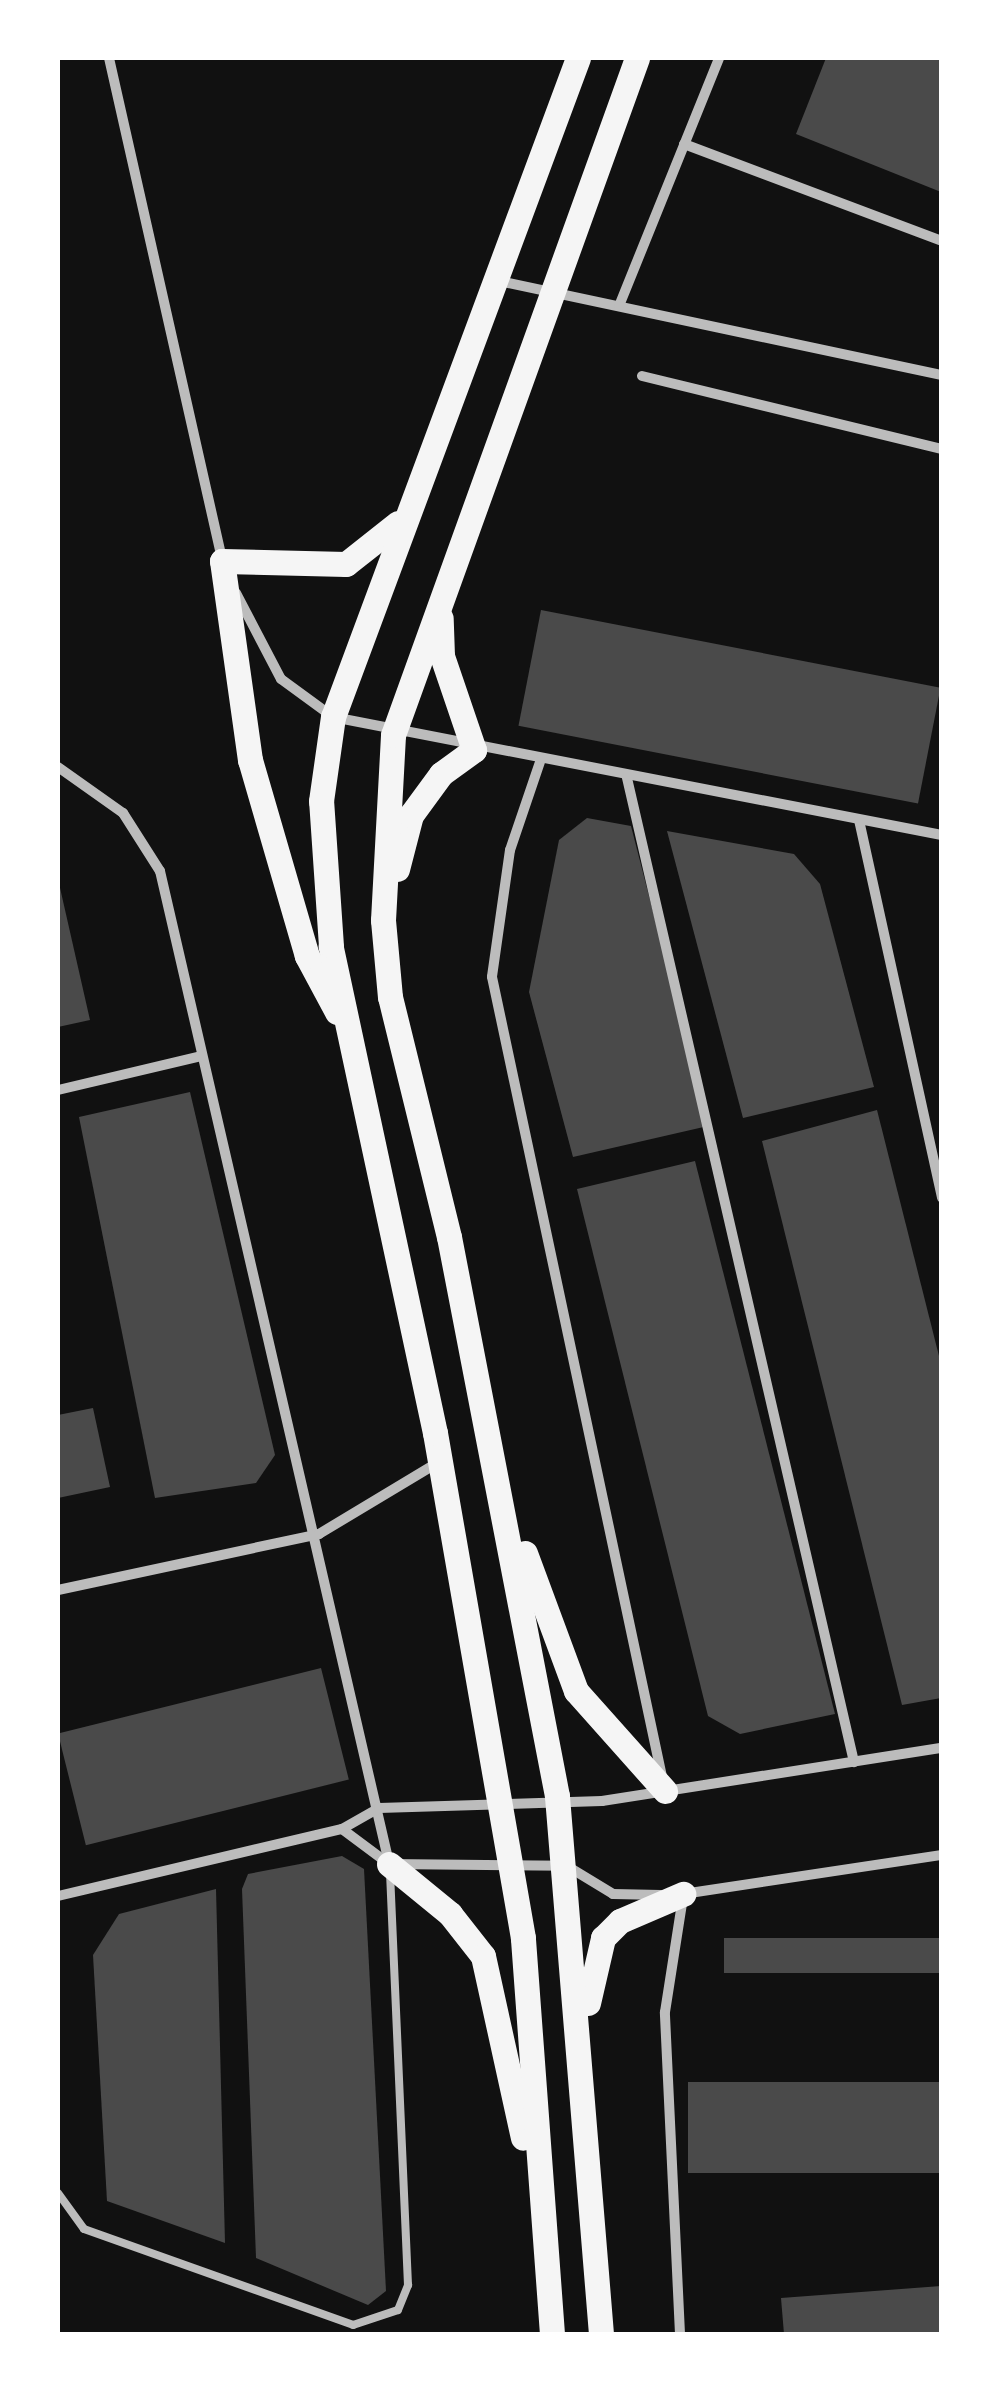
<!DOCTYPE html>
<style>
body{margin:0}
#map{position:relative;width:999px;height:2392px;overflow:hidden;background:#111;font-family:"Exo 2",sans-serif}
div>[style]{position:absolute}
.building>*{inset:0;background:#4a4a4a;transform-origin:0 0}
.service>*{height:8px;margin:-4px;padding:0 4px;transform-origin:4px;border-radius:4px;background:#bcbcbc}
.minor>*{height:10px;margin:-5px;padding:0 5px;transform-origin:5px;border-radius:5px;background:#bcbcbc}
.primary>*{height:25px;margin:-12.5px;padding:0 12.5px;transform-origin:12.5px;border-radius:12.5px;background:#f5f5f5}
span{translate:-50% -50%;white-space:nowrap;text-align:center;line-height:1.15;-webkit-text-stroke:10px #fff;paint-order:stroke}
.frame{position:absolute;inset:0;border:60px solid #fff;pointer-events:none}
</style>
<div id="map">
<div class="building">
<i style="clip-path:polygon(826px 58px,941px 58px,941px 192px,796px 134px)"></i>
<i style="left:541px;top:610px;width:407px;height:118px;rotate:11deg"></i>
<i style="clip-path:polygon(587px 818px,631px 826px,708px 1126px,573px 1157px,529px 992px,559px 840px)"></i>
<i style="clip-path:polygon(667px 831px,794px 854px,820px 884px,874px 1087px,743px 1118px)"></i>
<i style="clip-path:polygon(58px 879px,90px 1020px,58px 1027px)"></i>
<i style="clip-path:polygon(190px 1092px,275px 1455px,256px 1483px,155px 1498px,79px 1117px)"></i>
<i style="clip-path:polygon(877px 1110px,941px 1364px,941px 1698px,902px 1705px,762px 1141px)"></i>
<i style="clip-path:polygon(695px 1161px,835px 1714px,740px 1734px,708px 1716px,577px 1189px)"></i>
<i style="clip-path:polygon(93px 1408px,110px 1487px,58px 1498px,58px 1415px)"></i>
<i style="left:321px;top:1668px;width:115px;height:271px;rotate:76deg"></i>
<i style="clip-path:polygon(342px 1856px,364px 1869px,386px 2291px,368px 2305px,256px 2258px,242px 1889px,248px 1874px)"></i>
<i style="clip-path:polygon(216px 1889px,225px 2243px,107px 2201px,93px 1955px,119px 1914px)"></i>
<i style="left:941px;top:1938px;width:35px;height:217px;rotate:90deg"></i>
<i style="left:941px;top:2082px;width:91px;height:253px;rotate:90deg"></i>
<i style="clip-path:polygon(941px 2286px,941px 2334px,784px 2334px,781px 2298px)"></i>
</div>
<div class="service">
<i style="left:58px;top:2193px;width:44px;rotate:54.2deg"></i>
<i style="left:84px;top:2229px;width:286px;rotate:19.6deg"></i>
<i style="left:353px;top:2325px;width:47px;rotate:-18.4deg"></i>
<i style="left:398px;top:2310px;width:27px;rotate:-68deg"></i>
<i style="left:408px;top:2285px;width:413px;rotate:-92.5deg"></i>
</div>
<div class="minor">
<i style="left:109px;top:58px;width:514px;rotate:77.29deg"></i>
<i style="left:684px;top:144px;width:276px;rotate:20.6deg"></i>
<i style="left:494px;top:280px;width:458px;rotate:12deg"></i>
<i style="left:619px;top:306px;width:267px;rotate:-68deg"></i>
<i style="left:642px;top:376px;width:309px;rotate:13.7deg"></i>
<i style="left:236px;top:593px;width:97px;rotate:62.4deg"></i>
<i style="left:281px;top:679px;width:64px;rotate:36.2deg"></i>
<i style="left:333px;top:717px;width:620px;rotate:10.97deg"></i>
<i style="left:540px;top:762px;width:93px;rotate:108.8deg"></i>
<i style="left:510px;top:850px;width:128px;rotate:98.1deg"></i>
<i style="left:492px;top:977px;width:818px;rotate:78deg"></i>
<i style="left:58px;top:767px;width:80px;rotate:35.3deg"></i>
<i style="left:123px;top:813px;width:69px;rotate:57.5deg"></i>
<i style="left:160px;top:871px;width:1018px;rotate:77deg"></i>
<i style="left:627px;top:778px;width:1010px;rotate:77.01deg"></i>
<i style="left:859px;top:820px;width:387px;rotate:77.6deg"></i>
<i style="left:58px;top:1090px;width:148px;rotate:-13.3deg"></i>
<i style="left:58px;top:1590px;width:267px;rotate:-12.1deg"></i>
<i style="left:319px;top:1534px;width:140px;rotate:-31deg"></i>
<i style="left:342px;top:1829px;width:59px;rotate:36.7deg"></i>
<i style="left:389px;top:1864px;width:178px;rotate:0.6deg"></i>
<i style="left:567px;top:1866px;width:54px;rotate:31.3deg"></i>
<i style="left:613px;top:1894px;width:48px;rotate:1.2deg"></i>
<i style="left:683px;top:1894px;width:262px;rotate:-8.6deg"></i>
<i style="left:58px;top:1896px;width:292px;rotate:-13.3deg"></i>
<i style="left:342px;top:1829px;width:43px;rotate:-29.6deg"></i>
<i style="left:379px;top:1808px;width:223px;rotate:-1.8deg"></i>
<i style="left:602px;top:1801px;width:344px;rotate:-8.9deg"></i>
<i style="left:680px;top:2334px;width:322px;rotate:-92.7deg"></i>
<i style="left:665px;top:2012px;width:116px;rotate:-81.1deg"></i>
</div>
<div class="primary">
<i style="left:397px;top:869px;width:56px;rotate:-75.5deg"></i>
<i style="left:411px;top:815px;width:51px;rotate:-53.8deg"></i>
<i style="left:441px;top:774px;width:41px;rotate:-36deg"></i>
<i style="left:474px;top:750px;width:99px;rotate:-108.8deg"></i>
<i style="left:442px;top:656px;width:38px;rotate:-92deg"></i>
<i style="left:337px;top:1012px;width:64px;rotate:-118.2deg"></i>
<i style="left:307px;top:956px;width:204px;rotate:-106.2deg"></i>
<i style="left:250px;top:760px;width:201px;rotate:-98deg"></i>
<i style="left:222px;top:561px;width:124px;rotate:1.4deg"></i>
<i style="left:346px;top:564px;width:66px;rotate:-38.3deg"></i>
<i style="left:525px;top:1553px;width:147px;rotate:69.7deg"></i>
<i style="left:576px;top:1691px;width:134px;rotate:48.3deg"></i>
<i style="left:389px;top:1864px;width:79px;rotate:39.3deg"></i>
<i style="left:450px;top:1914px;width:53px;rotate:51.8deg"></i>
<i style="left:483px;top:1956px;width:186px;rotate:77.6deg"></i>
<i style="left:588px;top:2003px;width:67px;rotate:-77deg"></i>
<i style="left:603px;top:1938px;width:24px;rotate:-45deg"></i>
<i style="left:620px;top:1921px;width:69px;rotate:-23.2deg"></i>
<i style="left:552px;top:2334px;width:397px;rotate:-94.2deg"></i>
<i style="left:523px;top:1938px;width:513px;rotate:-99.88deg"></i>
<i style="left:435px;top:1433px;width:498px;rotate:-102.1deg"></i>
<i style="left:331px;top:946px;width:145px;rotate:-93.9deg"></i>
<i style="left:321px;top:801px;width:85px;rotate:-81.9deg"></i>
<i style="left:333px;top:717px;width:703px;rotate:-69.61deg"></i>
<i style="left:601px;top:2334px;width:540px;rotate:-94.68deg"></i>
<i style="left:557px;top:1796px;width:569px;rotate:-100.93deg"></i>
<i style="left:449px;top:1237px;width:247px;rotate:-103.8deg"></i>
<i style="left:390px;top:997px;width:77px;rotate:-95.2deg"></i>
<i style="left:383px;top:920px;width:185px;rotate:-86.9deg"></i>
<i style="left:393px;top:735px;width:720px;rotate:-70.18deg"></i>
</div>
<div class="frame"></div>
</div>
